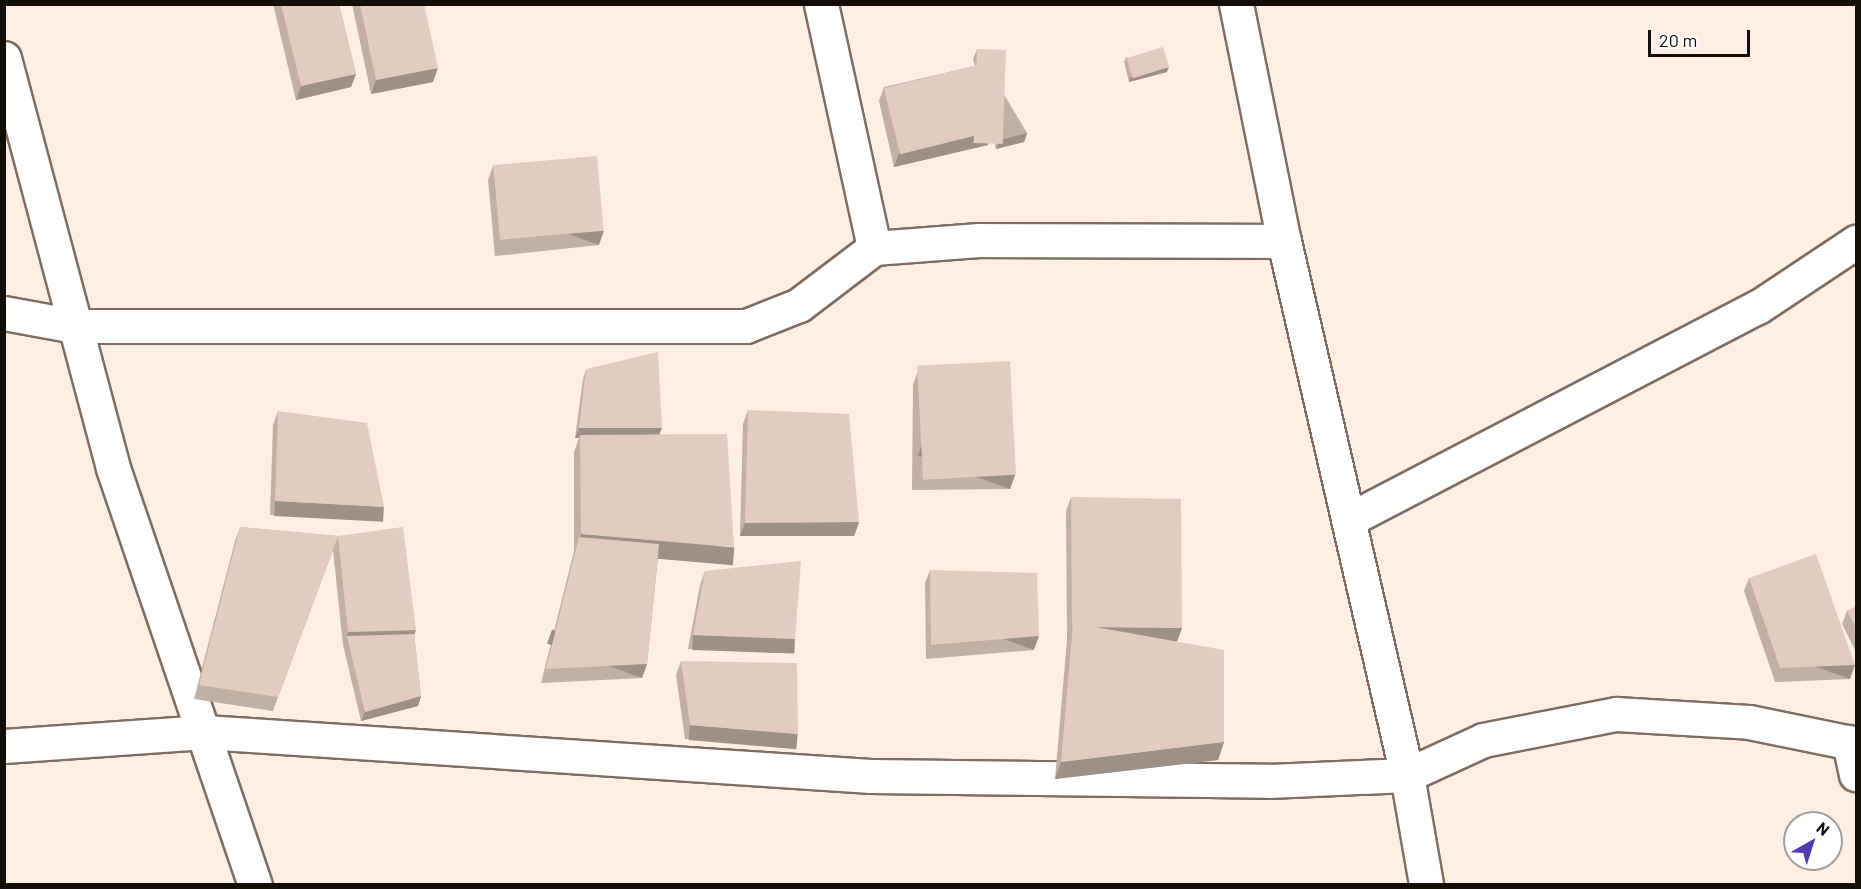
<!DOCTYPE html>
<style>
body{margin:0}
#map{position:relative;width:1861px;height:889px;overflow:hidden;background:#feeee3;font-family:Barlow,sans-serif}
div>[style]{position:absolute}
.roads{filter:drop-shadow(2px 0 #7e6d60) drop-shadow(-2px 0 #7e6d60) drop-shadow(0 2px #7e6d60) drop-shadow(0 -2px #7e6d60)}
.minor>*{height:33px;margin:-16.5px;padding:0 16.5px;transform-origin:16.5px;border-radius:16.5px;background:#fff}
.wall>*{inset:0;background:#c1b0a4}
.shaded-wall>*{inset:0;background:#9d9086;transform-origin:0 0}
.building>*{inset:0;background:#e0cdbf;transform-origin:0 0}
span{translate:-50% -50%;white-space:nowrap;text-align:center;line-height:1.15;-webkit-text-stroke:4.5px #fff;paint-order:stroke}
.frame{position:absolute;inset:0;border:6px solid #140e09;pointer-events:none}
.north{position:absolute;left:1783px;top:811px;width:60px;height:60px;box-sizing:border-box;background:#fff;border:2px solid #a19f9d;border-radius:50%;rotate:39deg;font-size:16px;font-weight:700;line-height:24px;text-align:center;color:#140e09}
.north::after{content:'';display:block;margin:auto;width:21px;height:27px;background:#523bb3;clip-path:polygon(50% 0,100% 100%,50% 72%,0 100%)}
.scale{position:absolute;left:1648px;top:30px;width:102px;height:27px;box-sizing:border-box;border:3px solid #140e09;border-top:0;padding-left:8px;font-size:18px;line-height:21px;white-space:nowrap;color:#140e09;-webkit-text-stroke:4px #fff;paint-order:stroke}
</style>
<div id="map">
<div class="roads">
<div class="minor">
<i style="left:821px;top:4px;width:250px;rotate:77.7deg"></i>
<i style="left:1236px;top:4px;width:242px;rotate:78.6deg"></i>
<i style="left:1284px;top:241px;width:548px;rotate:77.03deg"></i>
<i style="left:1407px;top:775px;width:111px;rotate:80.1deg"></i>
<i style="left:4px;top:58px;width:424px;rotate:75.1deg"></i>
<i style="left:113px;top:468px;width:440px;rotate:71.2deg"></i>
<i style="left:4px;top:313px;width:72px;rotate:10.4deg"></i>
<i style="left:75px;top:326px;width:671px"></i>
<i style="left:746px;top:326px;width:57px;rotate:-21.6deg"></i>
<i style="left:799px;top:305px;width:94px;rotate:-37.2deg"></i>
<i style="left:874px;top:248px;width:105px;rotate:-4.4deg"></i>
<i style="left:979px;top:240px;width:305px;rotate:0.2deg"></i>
<i style="left:1350px;top:519px;width:460px;rotate:-27.5deg"></i>
<i style="left:1758px;top:307px;width:118px;rotate:-33.6deg"></i>
<i style="left:1849px;top:742px;width:33px;rotate:78deg"></i>
<i style="left:4px;top:746px;width:201px;rotate:-4deg"></i>
<i style="left:205px;top:732px;width:667px;rotate:3.78deg"></i>
<i style="left:871px;top:776px;width:398px;rotate:0.7deg"></i>
<i style="left:1269px;top:781px;width:138px;rotate:-2.5deg"></i>
<i style="left:1407px;top:775px;width:84px;rotate:-24.7deg"></i>
<i style="left:1483px;top:740px;width:136px;rotate:-11.1deg"></i>
<i style="left:1616px;top:714px;width:133px;rotate:3.4deg"></i>
<i style="left:1749px;top:722px;width:109px;rotate:11.6deg"></i>
</div>
</div>
<div class="wall">
<i style="clip-path:polygon(273px 4px,339px 4px,356px 74px,351px 87px,296px 100px)"></i>
<i style="clip-path:polygon(352px 4px,424px 4px,433px 82px,371px 94px)"></i>
<i style="clip-path:polygon(977px 49px,1027px 133px,1024px 142px,996px 149px,992px 133px,988px 145px,894px 167px,879px 101px,884px 87px,975px 66px,973px 59px)"></i>
<i style="clip-path:polygon(1126px 57px,1167px 72px,1129px 82px,1124px 62px)"></i>
<i style="clip-path:polygon(493px 166px,599px 245px,495px 256px,488px 180px)"></i>
<i style="clip-path:polygon(586px 369px,660px 434px,727px 564px,658px 558px,647px 664px,642px 678px,541px 683px,574px 551px,574px 452px,579px 438px,575px 438px,583px 379px)"></i>
<i style="clip-path:polygon(918px 371px,1015px 475px,1010px 489px,912px 490px,913px 385px)"></i>
<i style="clip-path:polygon(748px 410px,859px 522px,854px 536px,740px 536px,743px 424px)"></i>
<i style="clip-path:polygon(278px 411px,379px 521px,270px 515px,273px 425px)"></i>
<i style="clip-path:polygon(1071px 497px,1177px 642px,1224px 742px,1218px 760px,1055px 779px,1067px 640px,1066px 511px)"></i>
<i style="clip-path:polygon(240px 527px,338px 536px,414px 634px,421px 696px,418px 706px,361px 721px,343px 645px,333px 550px,273px 711px,194px 699px,235px 541px)"></i>
<i style="clip-path:polygon(930px 570px,1034px 650px,926px 659px,925px 583px)"></i>
<i style="clip-path:polygon(705px 571px,795px 639px,790px 653px,688px 649px,700px 585px)"></i>
<i style="clip-path:polygon(1749px 578px,1850px 679px,1775px 682px,1744px 591px)"></i>
<i style="clip-path:polygon(1857px 606px,1857px 654px,1842px 624px,1847px 611px)"></i>
<i style="clip-path:polygon(681px 661px,798px 734px,793px 747px,685px 739px,676px 675px)"></i>
</div>
<div class="shaded-wall">
<i style="clip-path:polygon(1169px 67px,1167px 72px,1129px 82px,1131px 77px)"></i>
<i style="clip-path:polygon(438px 68px,433px 82px,371px 94px,376px 80px)"></i>
<i style="clip-path:polygon(356px 74px,351px 87px,296px 100px,301px 86px)"></i>
<i style="clip-path:polygon(993px 131px,988px 145px,894px 167px,899px 153px)"></i>
<i style="clip-path:polygon(1027px 133px,1024px 142px,996px 149px,1000px 140px)"></i>
<i style="left:604px;top:231px;width:15px;height:105px;rotate:110deg"></i>
<i style="clip-path:polygon(579px 428px,662px 428px,658px 438px,580px 435px,579px 438px,575px 438px)"></i>
<i style="left:1015px;top:475px;width:15px;height:98px;rotate:110deg"></i>
<i style="left:275px;top:501px;width:109px;height:15px;rotate:3deg"></i>
<i style="clip-path:polygon(859px 522px,854px 536px,740px 536px,745px 523px)"></i>
<i style="left:581px;top:534px;width:154px;height:18px;rotate:5deg"></i>
<i style="clip-path:polygon(1073px 627px,1182px 628px,1177px 642px)"></i>
<i style="clip-path:polygon(416px 630px,411px 644px,347px 636px,348px 632px)"></i>
<i style="left:693px;top:635px;width:102px;height:15px;rotate:2deg"></i>
<i style="left:1039px;top:636px;width:15px;height:108px;rotate:110deg"></i>
<i style="left:647px;top:664px;width:15px;height:101px;rotate:110deg"></i>
<i style="left:1855px;top:665px;width:15px;height:75px;rotate:110deg"></i>
<i style="clip-path:polygon(421px 696px,418px 706px,361px 721px,365px 712px)"></i>
<i style="left:690px;top:725px;width:108px;height:15px;rotate:5deg"></i>
<i style="clip-path:polygon(1224px 742px,1218px 760px,1055px 779px,1061px 762px)"></i>
</div>
<div class="building">
<i style="clip-path:polygon(281px 4px,339px 4px,356px 74px,301px 86px)"></i>
<i style="clip-path:polygon(360px 4px,424px 4px,438px 68px,376px 80px)"></i>
<i style="left:1163px;top:47px;width:21px;height:38px;rotate:73deg"></i>
<i style="left:977px;top:49px;width:29px;height:94px;rotate:2deg"></i>
<i style="left:977px;top:65px;width:68px;height:96px;rotate:76deg"></i>
<i style="left:597px;top:156px;width:75px;height:104px;rotate:85deg"></i>
<i style="clip-path:polygon(658px 352px,662px 428px,579px 428px,586px 369px)"></i>
<i style="left:1010px;top:361px;width:114px;height:93px;rotate:87deg"></i>
<i style="clip-path:polygon(748px 410px,849px 414px,859px 522px,745px 523px)"></i>
<i style="clip-path:polygon(278px 411px,367px 423px,384px 507px,275px 501px)"></i>
<i style="clip-path:polygon(727px 434px,734px 547px,581px 534px,580px 435px)"></i>
<i style="clip-path:polygon(1071px 497px,1181px 499px,1182px 628px,1094px 627px,1073px 623px,1072px 627px)"></i>
<i style="clip-path:polygon(240px 527px,338px 536px,403px 527px,416px 630px,348px 632px,338px 536px,278px 697px,199px 685px)"></i>
<i style="clip-path:polygon(579px 537px,659px 544px,647px 664px,546px 669px)"></i>
<i style="clip-path:polygon(1816px 554px,1855px 665px,1780px 668px,1749px 578px)"></i>
<i style="clip-path:polygon(801px 561px,795px 639px,693px 635px,705px 571px)"></i>
<i style="clip-path:polygon(930px 570px,1037px 573px,1039px 636px,931px 645px)"></i>
<i style="clip-path:polygon(1857px 606px,1857px 630px,1847px 611px)"></i>
<i style="clip-path:polygon(1073px 623px,1224px 650px,1224px 742px,1061px 762px)"></i>
<i style="clip-path:polygon(414px 634px,421px 696px,365px 712px,347px 636px)"></i>
<i style="clip-path:polygon(681px 661px,797px 663px,798px 734px,690px 725px)"></i>
</div>
<div class="frame"></div>
<div class="north">N</div>
<div class="scale">20 m</div>
</div>
